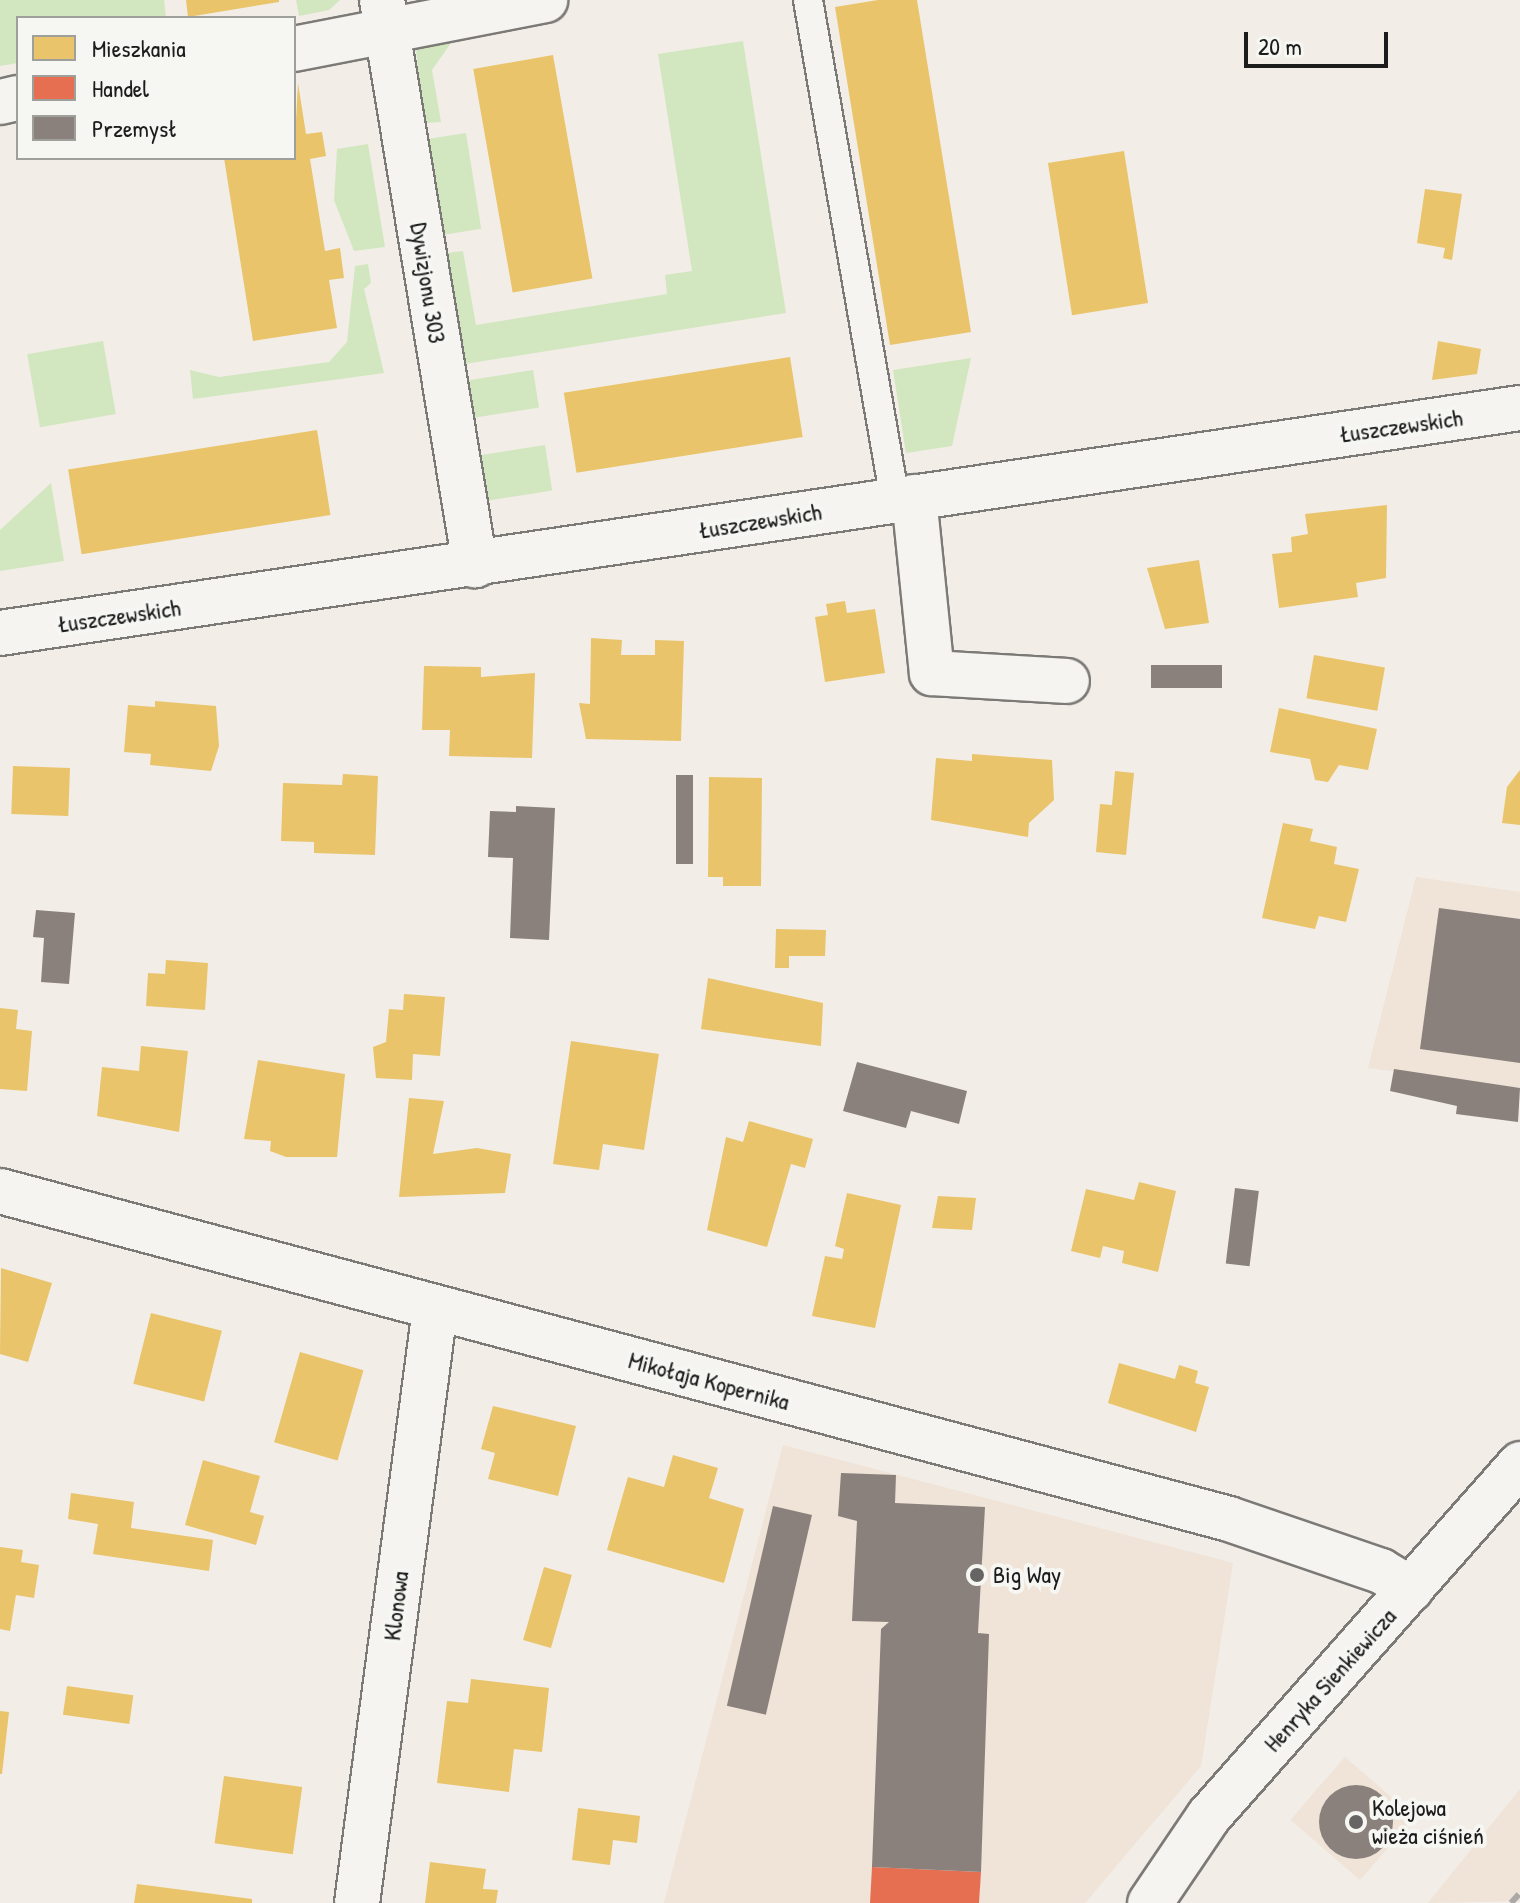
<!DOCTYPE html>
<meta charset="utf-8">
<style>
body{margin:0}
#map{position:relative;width:1520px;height:1903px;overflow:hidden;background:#f2ede7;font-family:"Patrick Hand",sans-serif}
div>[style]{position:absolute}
.built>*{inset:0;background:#f0e3d7;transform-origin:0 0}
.green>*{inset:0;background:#d2e7bf;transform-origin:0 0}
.homes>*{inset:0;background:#e9c46a;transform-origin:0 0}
.shops>*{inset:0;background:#e76f51}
.industry>*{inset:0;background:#8a817c;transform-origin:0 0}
.round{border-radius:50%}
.roads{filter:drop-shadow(2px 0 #7c7a77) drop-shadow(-2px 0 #7c7a77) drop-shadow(0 2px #7c7a77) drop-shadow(0 -2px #7c7a77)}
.lane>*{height:28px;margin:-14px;padding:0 14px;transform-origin:14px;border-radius:14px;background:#f5f4f1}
.street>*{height:44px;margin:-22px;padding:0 22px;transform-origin:22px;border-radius:22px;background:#f5f4f1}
.secondary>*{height:44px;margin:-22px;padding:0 22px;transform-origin:22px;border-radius:22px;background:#f5f4f1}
.rail>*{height:6px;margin-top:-3px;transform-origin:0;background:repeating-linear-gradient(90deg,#abaaa8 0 12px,transparent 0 18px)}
.dots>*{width:22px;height:22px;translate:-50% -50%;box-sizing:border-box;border:4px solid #f6f6f2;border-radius:50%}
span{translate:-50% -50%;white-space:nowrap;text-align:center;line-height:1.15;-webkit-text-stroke:8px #f6f6f2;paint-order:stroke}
.street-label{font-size:24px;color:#1c1c1c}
.poi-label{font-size:24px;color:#1c1c1c}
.left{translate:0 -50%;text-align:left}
.legend{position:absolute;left:16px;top:16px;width:280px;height:144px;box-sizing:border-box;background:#f6f6f2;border:2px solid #9f9f9c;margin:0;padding:10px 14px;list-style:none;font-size:24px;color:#1c1c1c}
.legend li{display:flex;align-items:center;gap:16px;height:40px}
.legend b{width:40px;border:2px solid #9f9f9c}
.scale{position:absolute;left:1244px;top:32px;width:144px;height:36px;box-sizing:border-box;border:4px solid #1c1c1c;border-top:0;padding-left:10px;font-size:24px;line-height:28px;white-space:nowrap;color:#1c1c1c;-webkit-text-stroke:6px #f6f6f2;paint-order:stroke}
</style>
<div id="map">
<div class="built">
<i style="clip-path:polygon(1416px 877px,1520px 892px,1520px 1088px,1368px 1068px)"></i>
<i style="clip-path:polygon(783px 1445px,1233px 1563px,1201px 1766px,1085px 1903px,664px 1903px)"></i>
<i style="left:1345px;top:1757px;width:92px;height:83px;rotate:41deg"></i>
<i style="clip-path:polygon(1520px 1789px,1520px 1901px,1428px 1903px)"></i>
</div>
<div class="green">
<i style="clip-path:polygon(0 0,164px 0,166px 18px,18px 18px,18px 63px,0 66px)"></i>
<i style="clip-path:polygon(296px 0,340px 0,329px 10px,299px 16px)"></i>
<i style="clip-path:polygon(743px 41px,786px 313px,465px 364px,447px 253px,463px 251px,476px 325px,667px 294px,665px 275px,692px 271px,658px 54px)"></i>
<i style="clip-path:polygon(451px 43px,432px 70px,441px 122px,423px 123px,416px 48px)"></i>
<i style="left:466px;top:133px;width:97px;height:39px;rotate:81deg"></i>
<i style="clip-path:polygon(368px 144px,385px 247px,354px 251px,334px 200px,337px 149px)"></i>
<i style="clip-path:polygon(368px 264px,371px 283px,364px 289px,384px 373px,193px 399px,190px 370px,219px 377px,329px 362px,347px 342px,355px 266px)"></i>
<i style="left:103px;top:341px;width:74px;height:77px;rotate:80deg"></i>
<i style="clip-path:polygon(971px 358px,952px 446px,906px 453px,893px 370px)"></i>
<i style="left:533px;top:370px;width:38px;height:67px;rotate:81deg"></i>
<i style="left:545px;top:445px;width:46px;height:67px;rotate:81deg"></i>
<i style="clip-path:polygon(51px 483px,64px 561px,0 571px,0 530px)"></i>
</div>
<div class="homes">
<i style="clip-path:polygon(186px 0,279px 0,279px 2px,188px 17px)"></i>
<i style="clip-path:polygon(878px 0,917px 0,971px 332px,890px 345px,835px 7px)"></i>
<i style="left:553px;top:55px;width:227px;height:81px;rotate:80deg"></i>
<i style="clip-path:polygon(298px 83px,306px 134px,322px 132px,326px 156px,310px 159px,325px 251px,340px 248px,344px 278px,329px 280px,337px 328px,253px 341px,224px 158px,294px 158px)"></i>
<i style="left:1124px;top:151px;width:154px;height:77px;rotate:81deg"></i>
<i style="clip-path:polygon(1425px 189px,1462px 194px,1452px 260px,1443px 258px,1445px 248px,1417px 243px)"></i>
<i style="clip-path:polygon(1438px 341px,1481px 349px,1477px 374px,1432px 380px)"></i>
<i style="left:790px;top:357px;width:81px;height:229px;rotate:81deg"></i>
<i style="left:317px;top:430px;width:86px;height:252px;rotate:81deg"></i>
<i style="clip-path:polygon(1387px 505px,1386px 578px,1356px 583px,1358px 597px,1279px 608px,1272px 554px,1292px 552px,1291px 537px,1308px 534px,1305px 514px)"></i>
<i style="clip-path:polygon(1199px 560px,1209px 623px,1165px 629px,1147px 568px)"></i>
<i style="clip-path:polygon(845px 601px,847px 613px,875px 609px,885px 673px,825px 682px,815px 617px,828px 615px,826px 604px)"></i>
<i style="clip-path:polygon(591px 638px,622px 640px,621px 655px,655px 655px,655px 640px,684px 641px,681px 741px,586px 739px,579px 703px,590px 704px)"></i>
<i style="left:1314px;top:655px;width:72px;height:44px;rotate:10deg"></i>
<i style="clip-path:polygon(424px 666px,481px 667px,481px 677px,535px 673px,532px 758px,449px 756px,450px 730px,422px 730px)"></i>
<i style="clip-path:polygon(155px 701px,216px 706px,219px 746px,211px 771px,150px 765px,151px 754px,124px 752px,128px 705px,155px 707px)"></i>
<i style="clip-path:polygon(1279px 708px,1377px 729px,1368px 770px,1339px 765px,1328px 782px,1315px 780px,1310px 759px,1270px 752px)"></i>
<i style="clip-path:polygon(972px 754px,1052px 760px,1054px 800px,1029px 823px,1028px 837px,931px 820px,936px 758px,972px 761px)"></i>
<i style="left:13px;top:766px;width:57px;height:48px;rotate:2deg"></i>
<i style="clip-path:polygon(1520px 770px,1520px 825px,1502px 823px,1507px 787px)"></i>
<i style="clip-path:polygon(1115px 771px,1134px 773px,1126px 855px,1096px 852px,1100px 804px,1112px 805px)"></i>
<i style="clip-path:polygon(343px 774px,378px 776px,375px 855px,314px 853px,314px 842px,281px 841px,283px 783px,342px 785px)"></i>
<i style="clip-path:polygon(709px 777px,762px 778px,761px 886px,723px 886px,723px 877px,708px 877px)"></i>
<i style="clip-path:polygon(1283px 823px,1313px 829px,1310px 841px,1337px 847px,1334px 864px,1359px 869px,1346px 922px,1319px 916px,1315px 929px,1262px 918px)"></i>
<i style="clip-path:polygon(776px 929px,826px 930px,825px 956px,789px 956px,789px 968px,775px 968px)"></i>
<i style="clip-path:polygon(166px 960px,208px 963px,205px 1010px,146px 1006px,148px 973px,165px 974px)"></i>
<i style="clip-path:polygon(708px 978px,823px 1003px,821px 1046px,701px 1029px)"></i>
<i style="clip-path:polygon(404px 994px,445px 997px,440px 1056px,413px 1054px,412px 1080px,376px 1078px,373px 1047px,386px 1042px,389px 1009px,403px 1010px)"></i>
<i style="clip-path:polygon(0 1008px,18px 1010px,16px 1029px,32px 1031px,27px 1091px,0 1089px)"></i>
<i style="clip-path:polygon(571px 1041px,659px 1054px,644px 1150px,603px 1144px,599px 1170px,553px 1164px)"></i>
<i style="clip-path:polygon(141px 1046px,188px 1051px,179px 1132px,97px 1116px,102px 1067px,139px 1071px)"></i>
<i style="clip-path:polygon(258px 1060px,345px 1074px,337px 1157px,286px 1157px,270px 1151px,271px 1141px,244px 1139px)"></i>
<i style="clip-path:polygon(409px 1098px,444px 1101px,433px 1154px,477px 1148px,511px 1154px,505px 1193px,399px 1197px)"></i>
<i style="clip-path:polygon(749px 1121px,813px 1139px,805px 1168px,791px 1164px,767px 1247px,707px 1230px,726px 1137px,743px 1142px)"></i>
<i style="clip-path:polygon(1139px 1182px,1176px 1191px,1158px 1272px,1122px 1263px,1124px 1251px,1103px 1246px,1100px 1258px,1071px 1251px,1086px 1189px,1134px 1200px)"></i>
<i style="clip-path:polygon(847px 1193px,901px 1205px,875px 1328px,812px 1316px,825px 1256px,842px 1259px,844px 1249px,835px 1246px)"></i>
<i style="clip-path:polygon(938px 1196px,976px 1198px,972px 1230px,932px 1228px)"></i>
<i style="clip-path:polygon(1px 1268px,52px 1283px,28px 1362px,0 1354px)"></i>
<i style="left:151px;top:1313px;width:73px;height:73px;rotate:14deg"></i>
<i style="left:300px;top:1352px;width:66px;height:94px;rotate:16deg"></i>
<i style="clip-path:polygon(1119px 1363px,1175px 1379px,1179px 1365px,1198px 1371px,1195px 1383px,1209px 1387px,1196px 1432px,1108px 1403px)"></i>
<i style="clip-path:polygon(493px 1406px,576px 1426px,558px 1496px,488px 1479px,495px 1453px,481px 1449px)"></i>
<i style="clip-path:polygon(673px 1455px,718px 1468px,709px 1498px,744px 1509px,724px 1583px,607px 1550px,628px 1477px,664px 1487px)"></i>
<i style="clip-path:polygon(203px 1460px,260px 1476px,250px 1512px,264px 1516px,256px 1545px,185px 1525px)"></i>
<i style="clip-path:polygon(71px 1493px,134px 1502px,131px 1528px,213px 1540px,209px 1571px,93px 1554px,98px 1524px,68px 1519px)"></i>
<i style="clip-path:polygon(0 1547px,23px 1550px,21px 1562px,39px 1565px,34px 1598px,16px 1595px,10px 1631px,0 1629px)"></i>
<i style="left:544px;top:1567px;width:29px;height:76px;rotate:16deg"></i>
<i style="clip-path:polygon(471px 1679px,549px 1688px,542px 1752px,514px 1749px,509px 1792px,437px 1783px,447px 1701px,468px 1703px)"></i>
<i style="left:67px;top:1686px;width:67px;height:29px;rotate:8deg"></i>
<i style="clip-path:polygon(0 1711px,9px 1712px,2px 1774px,0 1774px)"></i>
<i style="left:224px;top:1776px;width:79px;height:68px;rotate:8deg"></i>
<i style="clip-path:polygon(578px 1808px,640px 1816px,637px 1843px,613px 1840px,610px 1865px,572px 1860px)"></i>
<i style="clip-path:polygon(430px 1862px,486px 1869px,483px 1889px,498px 1890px,496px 1903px,425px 1903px)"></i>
<i style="clip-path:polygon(137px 1884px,252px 1899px,252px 1903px,134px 1903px)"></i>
</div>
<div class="shops">
<i style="clip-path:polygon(872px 1867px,981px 1872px,979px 1903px,870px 1903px)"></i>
</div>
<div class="industry">
<i style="left:1151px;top:665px;width:71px;height:23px"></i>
<i style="left:676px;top:775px;width:17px;height:89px"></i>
<i style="clip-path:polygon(516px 806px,555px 808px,549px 940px,510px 938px,513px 858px,488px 857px,490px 811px,516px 812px)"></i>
<i style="clip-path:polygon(1439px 908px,1520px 919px,1520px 1063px,1420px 1049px)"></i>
<i style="clip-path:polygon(36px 910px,75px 913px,69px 984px,41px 982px,44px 938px,33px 937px)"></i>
<i style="clip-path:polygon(857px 1062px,967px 1091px,959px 1124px,911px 1111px,906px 1128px,843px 1111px)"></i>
<i style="clip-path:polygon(1394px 1069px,1520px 1088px,1518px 1122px,1456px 1114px,1457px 1106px,1390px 1091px)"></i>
<i style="left:1235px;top:1188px;width:24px;height:76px;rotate:7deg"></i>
<i style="clip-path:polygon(841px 1473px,896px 1475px,895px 1503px,985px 1507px,978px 1633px,989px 1634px,981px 1872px,872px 1867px,881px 1629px,889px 1622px,852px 1621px,857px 1521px,838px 1516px)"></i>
<i style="left:773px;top:1506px;width:40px;height:205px;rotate:13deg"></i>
<i class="round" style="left:1319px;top:1785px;width:74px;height:74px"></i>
</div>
<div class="roads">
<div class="lane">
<i style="left:808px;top:0;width:508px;rotate:80.13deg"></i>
</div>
<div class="street">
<i style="left:382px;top:0;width:573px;rotate:80.65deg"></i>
<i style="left:294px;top:49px;width:256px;rotate:-11deg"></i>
<i style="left:0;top:102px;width:18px;rotate:-13deg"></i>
<i style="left:914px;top:497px;width:177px;rotate:84.2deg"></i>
<i style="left:932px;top:673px;width:135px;rotate:3.4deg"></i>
<i style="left:0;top:1191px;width:1272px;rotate:14.94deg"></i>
<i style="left:1229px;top:1519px;width:161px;rotate:18.9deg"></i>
<i style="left:1381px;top:1571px;width:35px;rotate:31deg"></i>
<i style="left:357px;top:1903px;width:599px;rotate:-82.52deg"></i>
</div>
<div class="secondary">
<i style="left:0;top:633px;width:1537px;rotate:-8.42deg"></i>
<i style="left:1150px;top:1903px;width:105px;rotate:-55.9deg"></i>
<i style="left:1209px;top:1816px;width:470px;rotate:-48.5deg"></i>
</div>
</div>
<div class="rail">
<i style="left:1511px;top:1903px;width:13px;rotate:-48deg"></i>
</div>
<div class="dots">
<i style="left:977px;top:1575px;background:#676563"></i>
<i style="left:1356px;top:1822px;background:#676563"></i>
</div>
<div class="street-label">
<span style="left:428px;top:283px;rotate:81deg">Dywizjonu 303</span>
<span style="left:1401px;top:426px;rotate:-8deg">Łuszczewskich</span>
<span style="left:760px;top:521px;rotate:-9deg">Łuszczewskich</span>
<span style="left:119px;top:616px;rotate:-8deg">Łuszczewskich</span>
<span style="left:709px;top:1381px;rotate:15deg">Mikołaja Kopernika</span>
<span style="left:396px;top:1606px;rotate:-83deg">Klonowa</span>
<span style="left:1330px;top:1680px;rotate:-48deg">Henryka Sienkiewicza</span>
</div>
<div class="poi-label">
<span class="left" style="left:993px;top:1575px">Big Way</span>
<span class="left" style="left:1372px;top:1822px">Kolejowa<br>wieża ciśnień</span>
</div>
<ul class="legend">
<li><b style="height:22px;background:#e9c46a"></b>Mieszkania</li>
<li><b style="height:22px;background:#e76f51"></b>Handel</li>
<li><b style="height:22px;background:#8a817c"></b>Przemysł</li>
</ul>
<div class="scale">20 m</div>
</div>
